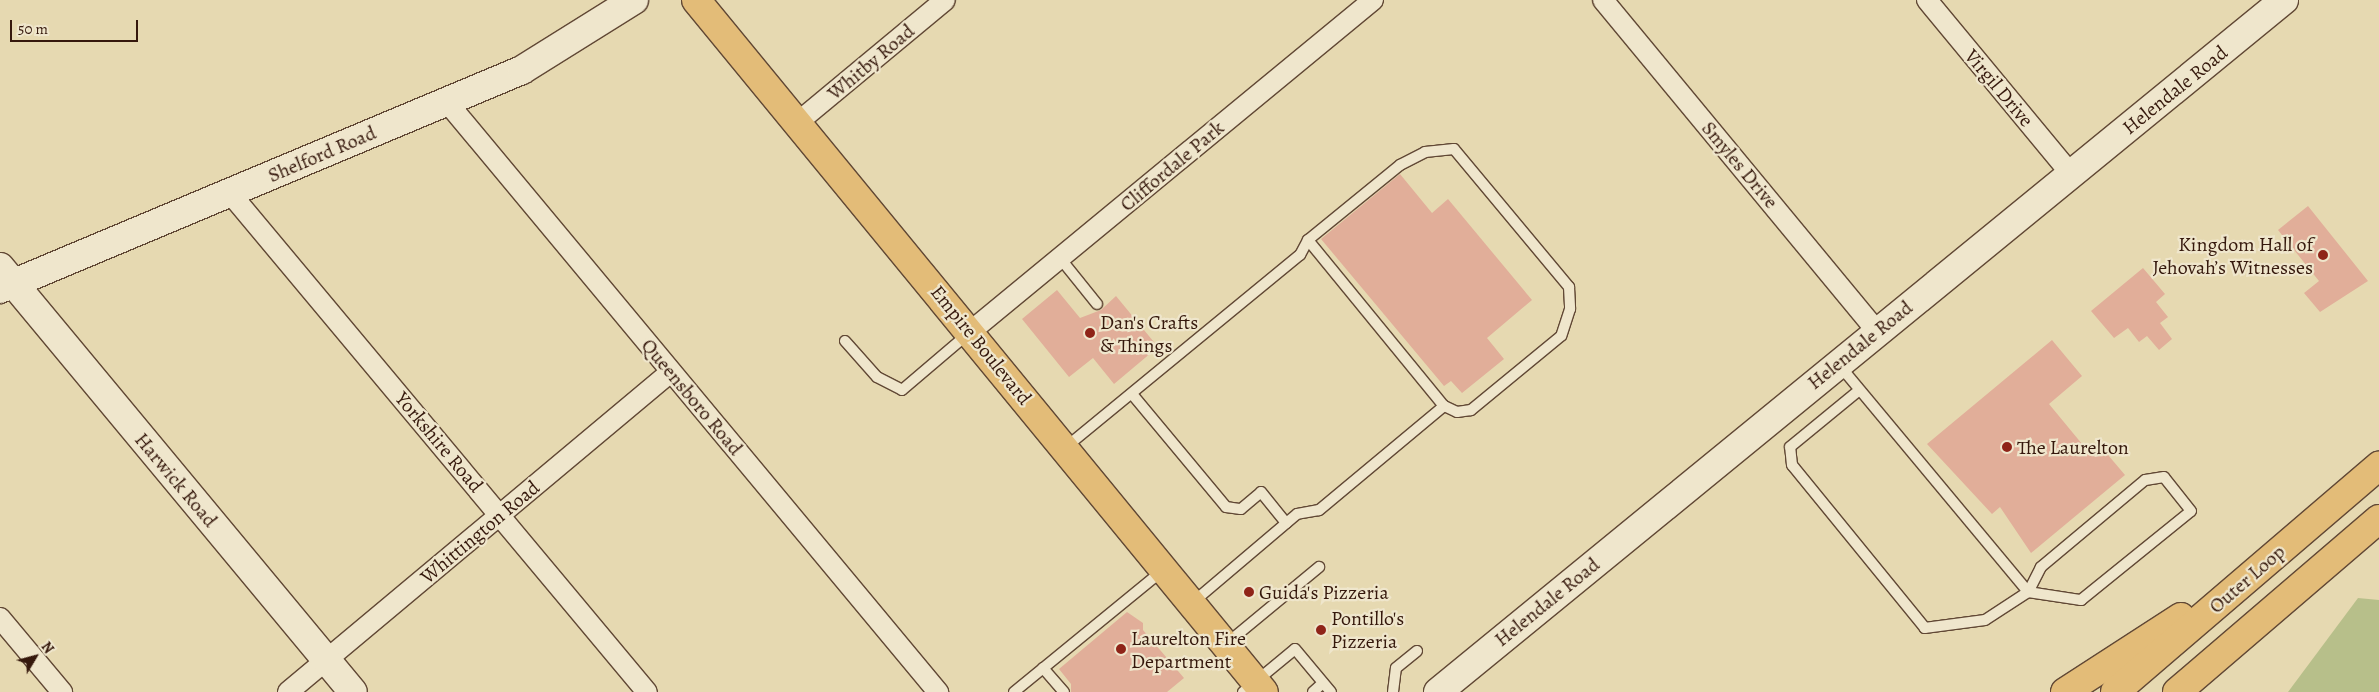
<!DOCTYPE html>
<meta charset="utf-8">
<style>
body{margin:0}
#map{position:relative;width:2379px;height:692px;overflow:hidden;background:#e6d9b1;font-family:Alegreya,serif}
div>[style]{position:absolute}
.green>*{inset:0;background:#b7bf8a}
.building>*{inset:0;background:#e1ae99}
.roads{filter:drop-shadow(1px 0 #614835) drop-shadow(-1px 0 #614835) drop-shadow(0 1px #614835) drop-shadow(0 -1px #614835)}
.lane>*{height:10px;margin:-5px;padding:0 5px;transform-origin:5px;border-radius:5px;background:#efe6cc}
.street>*{height:20px;margin:-10px;padding:0 10px;transform-origin:10px;border-radius:10px;background:#efe6cc}
.secondary>*{height:28px;margin:-14px;padding:0 14px;transform-origin:14px;border-radius:14px;background:#efe6cc}
.primary>*{height:28px;margin:-14px;padding:0 14px;transform-origin:14px;border-radius:14px;background:#e3bc78}
.highway>*{height:28px;margin:-14px;padding:0 14px;transform-origin:14px;border-radius:14px;background:#e3bc78}
.dots>*{width:14px;height:14px;translate:-50% -50%;box-sizing:border-box;border:2px solid #efe6cc;border-radius:50%}
span{translate:-50% -50%;white-space:nowrap;text-align:center;line-height:1.15;-webkit-text-stroke:4.5px #efe6cc;paint-order:stroke}
.street-label{font-size:20px;color:#35180c}
.poi-label{font-size:20px;color:#35180c}
.right{translate:-100% -50%;text-align:right}
.left{translate:0 -50%;text-align:left}
.north{position:absolute;left:10px;top:632px;width:50px;height:50px;-webkit-text-stroke:4px #efe6cc;paint-order:stroke;rotate:53deg;font-size:14px;font-weight:700;line-height:20px;text-align:center;color:#35180c}
.north::after{content:'';display:block;margin:auto;width:18px;height:22px;background:#35180c;clip-path:polygon(50% 0,100% 100%,50% 72%,0 100%)}
.scale{position:absolute;left:10px;top:20px;width:128px;height:22px;box-sizing:border-box;border:2px solid #35180c;border-top:0;padding-left:6px;font-size:15px;line-height:18px;white-space:nowrap;color:#35180c;-webkit-text-stroke:4px #efe6cc;paint-order:stroke}
</style>
<div id="map">
<div class="green">
<i style="clip-path:polygon(2358px 598px,2379px 600px,2379px 692px,2288px 692px)"></i>
</div>
<div class="building">
<i style="clip-path:polygon(1400px 174px,1432px 213px,1448px 199px,1532px 300px,1487px 338px,1504px 359px,1462px 393px,1451px 381px,1444px 386px,1321px 239px)"></i>
<i style="clip-path:polygon(2308px 206px,2368px 281px,2320px 312px,2304px 293px,2319px 281px,2278px 230px)"></i>
<i style="clip-path:polygon(2143px 268px,2165px 294px,2156px 302px,2168px 317px,2160px 323px,2172px 339px,2159px 350px,2147px 336px,2139px 342px,2128px 328px,2114px 338px,2091px 311px)"></i>
<i style="clip-path:polygon(1057px 290px,1080px 318px,1101px 310px,1116px 296px,1158px 347px,1114px 384px,1093px 358px,1069px 377px,1022px 319px)"></i>
<i style="clip-path:polygon(2052px 340px,2082px 376px,2049px 404px,2087px 450px,2097px 442px,2125px 475px,2031px 553px,2000px 507px,1992px 514px,1927px 444px)"></i>
<i style="clip-path:polygon(1127px 612px,1143px 623px,1143px 630px,1184px 678px,1167px 692px,1071px 692px,1071px 684px,1059px 669px)"></i>
</div>
<div class="roads">
<div class="lane">
<i style="left:1308px;top:240px;width:215px;rotate:50.7deg"></i>
<i style="left:1060px;top:258px;width:59px;rotate:51.2deg"></i>
<i style="left:845px;top:341px;width:48px;rotate:48.4deg"></i>
<i style="left:877px;top:377px;width:28px;rotate:27deg"></i>
<i style="left:902px;top:390px;width:88px;rotate:-40.4deg"></i>
<i style="left:1840px;top:366px;width:294px;rotate:50.2deg"></i>
<i style="left:2028px;top:592px;width:54px;rotate:8.6deg"></i>
<i style="left:2081px;top:600px;width:141px;rotate:-39deg"></i>
<i style="left:2191px;top:511px;width:43px;rotate:-128.5deg"></i>
<i style="left:2164px;top:477px;width:19px;rotate:171deg"></i>
<i style="left:2145px;top:480px;width:136px;rotate:140.1deg"></i>
<i style="left:2041px;top:567px;width:28px;rotate:117deg"></i>
<i style="left:2028px;top:592px;width:51px;rotate:146.9deg"></i>
<i style="left:1985px;top:620px;width:61px;rotate:172.4deg"></i>
<i style="left:1925px;top:628px;width:210px;rotate:-129.2deg"></i>
<i style="left:1792px;top:465px;width:18px;rotate:-96deg"></i>
<i style="left:1790px;top:447px;width:87px;rotate:-39.4deg"></i>
<i style="left:1132px;top:394px;width:147px;rotate:50.2deg"></i>
<i style="left:1226px;top:507px;width:15px;rotate:8deg"></i>
<i style="left:1241px;top:509px;width:26px;rotate:-40deg"></i>
<i style="left:1261px;top:492px;width:40px;rotate:51deg"></i>
<i style="left:1066px;top:447px;width:303px;rotate:-39.4deg"></i>
<i style="left:1300px;top:255px;width:17px;rotate:-62deg"></i>
<i style="left:1308px;top:240px;width:119px;rotate:-39.2deg"></i>
<i style="left:1400px;top:165px;width:28px;rotate:-27deg"></i>
<i style="left:1425px;top:152px;width:29px;rotate:-6deg"></i>
<i style="left:1454px;top:149px;width:180px;rotate:50.2deg"></i>
<i style="left:1569px;top:287px;width:22px;rotate:87deg"></i>
<i style="left:1570px;top:309px;width:28px;rotate:108deg"></i>
<i style="left:1561px;top:336px;width:117px;rotate:140.6deg"></i>
<i style="left:1471px;top:410px;width:14px;rotate:172deg"></i>
<i style="left:1457px;top:412px;width:14px;rotate:-155deg"></i>
<i style="left:1444px;top:406px;width:163px;rotate:140.2deg"></i>
<i style="left:1319px;top:510px;width:22px;rotate:170deg"></i>
<i style="left:1297px;top:514px;width:138px;rotate:139.7deg"></i>
<i style="left:1226px;top:644px;width:121px;rotate:-39.6deg"></i>
<i style="left:1043px;top:668px;width:32px;rotate:49deg"></i>
<i style="left:1014px;top:692px;width:193px;rotate:-39.3deg"></i>
<i style="left:1243px;top:692px;width:67px;rotate:-39.6deg"></i>
<i style="left:1295px;top:649px;width:56px;rotate:50.1deg"></i>
<i style="left:1313px;top:692px;width:13px;rotate:-42deg"></i>
<i style="left:1393px;top:692px;width:24px;rotate:-83deg"></i>
<i style="left:1396px;top:668px;width:27px;rotate:-39deg"></i>
</div>
<div class="street">
<i style="left:1603px;top:0;width:430px;rotate:50.4deg"></i>
<i style="left:1927px;top:0;width:227px;rotate:50.4deg"></i>
<i style="left:447px;top:102px;width:768px;rotate:50.23deg"></i>
<i style="left:797px;top:123px;width:192px;rotate:-39.7deg"></i>
<i style="left:230px;top:193px;width:650px;rotate:50.12deg"></i>
<i style="left:970px;top:332px;width:522px;rotate:-39.48deg"></i>
<i style="left:0;top:618px;width:97px;rotate:50deg"></i>
<i style="left:288px;top:692px;width:499px;rotate:-39.9deg"></i>
</div>
<div class="secondary">
<i style="left:0;top:267px;width:552px;rotate:50.29deg"></i>
<i style="left:0;top:289px;width:566px;rotate:-22.76deg"></i>
<i style="left:522px;top:70px;width:132px;rotate:-32deg"></i>
<i style="left:1438px;top:692px;width:1093px;rotate:-39.28deg"></i>
</div>
<div class="primary">
<i style="left:696px;top:0;width:895px;rotate:50.62deg"></i>
</div>
<div class="highway">
<i style="left:2065px;top:692px;width:138px;rotate:-32.9deg"></i>
<i style="left:2115px;top:692px;width:348px;rotate:-40.6deg"></i>
<i style="left:2177px;top:692px;width:266px;rotate:-40.6deg"></i>
</div>
</div>
<div class="dots">
<i style="left:2323px;top:255px;background:#8f2418"></i>
<i style="left:1090px;top:333px;background:#8f2418"></i>
<i style="left:2007px;top:447px;background:#8f2418"></i>
<i style="left:1249px;top:592px;background:#8f2418"></i>
<i style="left:1321px;top:630px;background:#8f2418"></i>
<i style="left:1121px;top:649px;background:#8f2418"></i>
</div>
<div class="street-label">
<span style="left:871px;top:62px;rotate:-40deg">Whitby Road</span>
<span style="left:1999px;top:88px;rotate:50deg">Virgil Drive</span>
<span style="left:2175px;top:90px;rotate:-39deg">Helendale Road</span>
<span style="left:322px;top:154px;rotate:-23deg">Shelford Road</span>
<span style="left:1740px;top:165px;rotate:50deg">Smyles Drive</span>
<span style="left:1172px;top:166px;rotate:-40deg">Cliffordale Park</span>
<span style="left:981px;top:345px;rotate:51deg">Empire Boulevard</span>
<span style="left:1860px;top:345px;rotate:-39deg">Helendale Road</span>
<span style="left:692px;top:397px;rotate:50deg">Queensboro Road</span>
<span style="left:439px;top:442px;rotate:50deg">Yorkshire Road</span>
<span style="left:176px;top:480px;rotate:50deg">Harwick Road</span>
<span style="left:480px;top:532px;rotate:-40deg">Whittington Road</span>
<span style="left:2247px;top:579px;rotate:-41deg">Outer Loop</span>
<span style="left:1547px;top:602px;rotate:-39deg">Helendale Road</span>
</div>
<div class="poi-label">
<span class="right" style="left:2313px;top:256px">Kingdom Hall of<br>Jehovah’s Witnesses</span>
<span class="left" style="left:1100px;top:334px">Dan's Crafts<br>&amp; Things</span>
<span class="left" style="left:2017px;top:447px">The Laurelton</span>
<span class="left" style="left:1259px;top:592px">Guida's Pizzeria</span>
<span class="left" style="left:1331px;top:630px">Pontillo's<br>Pizzeria</span>
<span class="left" style="left:1131px;top:650px">Laurelton Fire<br>Department</span>
</div>
<div class="north">N</div>
<div class="scale">50 m</div>
</div>
